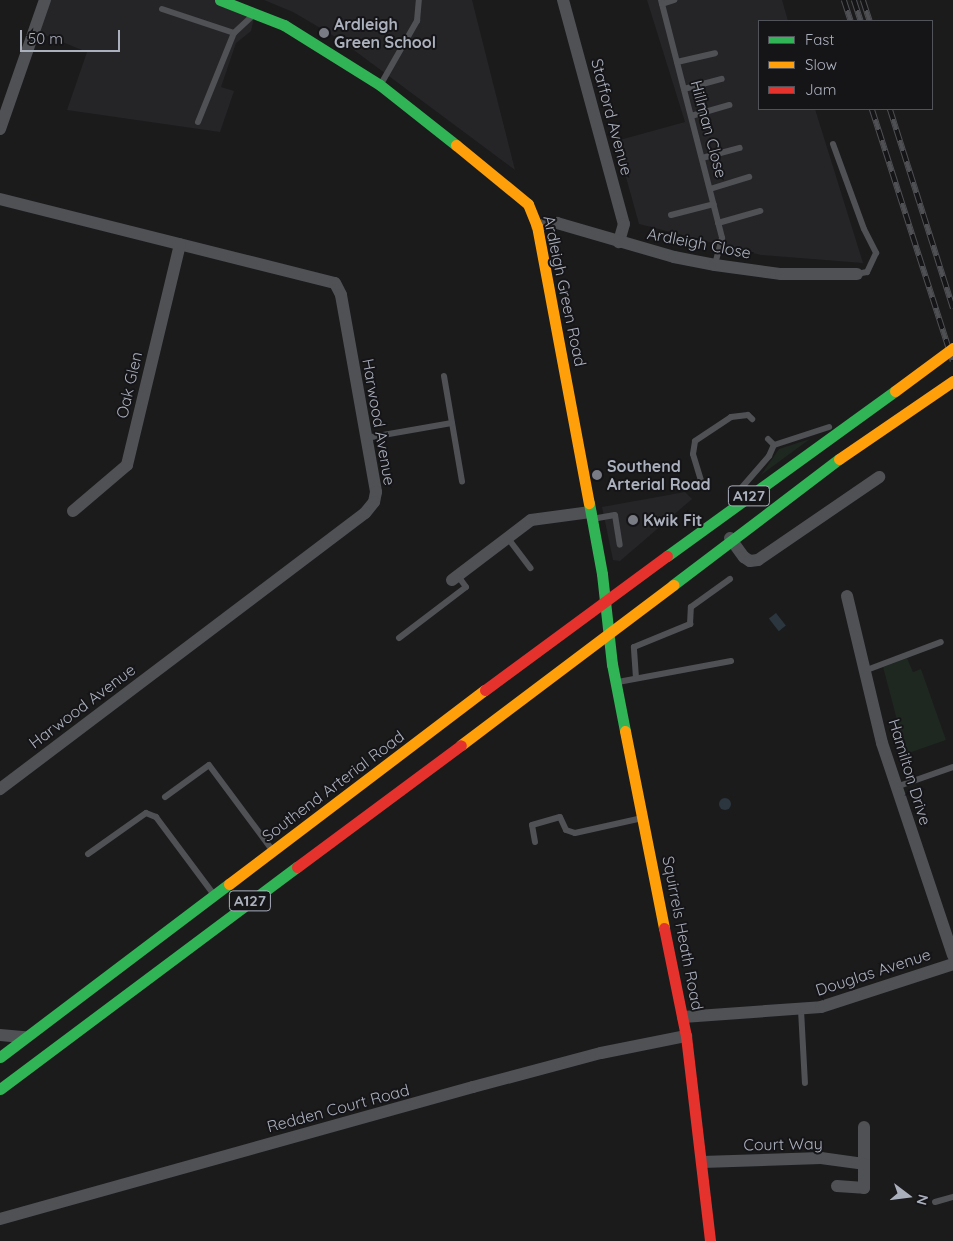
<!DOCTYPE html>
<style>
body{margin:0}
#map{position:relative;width:953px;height:1241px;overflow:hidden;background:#1b1b1c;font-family:Quicksand,sans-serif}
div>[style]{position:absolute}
.built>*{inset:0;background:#252528}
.green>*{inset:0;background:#1e2720}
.water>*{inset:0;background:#2c363f;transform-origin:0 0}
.round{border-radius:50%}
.lane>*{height:6px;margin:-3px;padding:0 3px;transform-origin:3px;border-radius:3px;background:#4f5155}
.street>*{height:12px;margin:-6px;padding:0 6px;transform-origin:6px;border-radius:6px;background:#4f5155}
.fast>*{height:11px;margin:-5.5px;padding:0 5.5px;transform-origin:5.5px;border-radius:5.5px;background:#30b455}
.slow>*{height:11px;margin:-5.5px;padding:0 5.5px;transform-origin:5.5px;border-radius:5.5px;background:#ff9f0a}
.jam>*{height:11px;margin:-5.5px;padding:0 5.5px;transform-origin:5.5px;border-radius:5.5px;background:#e5322d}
.rail>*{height:5.5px;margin-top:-2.75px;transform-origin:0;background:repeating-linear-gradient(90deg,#151518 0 11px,#4f5054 0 22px);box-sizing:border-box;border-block:1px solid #4f5054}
.slow-bridge>*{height:11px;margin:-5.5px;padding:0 5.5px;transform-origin:5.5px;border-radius:5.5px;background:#ff9f0a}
.dots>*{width:14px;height:14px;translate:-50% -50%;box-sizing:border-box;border:2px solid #151518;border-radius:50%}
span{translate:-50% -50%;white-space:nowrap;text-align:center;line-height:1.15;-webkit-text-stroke:4px #151518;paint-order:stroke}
.shield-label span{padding:1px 4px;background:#151518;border:1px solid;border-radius:4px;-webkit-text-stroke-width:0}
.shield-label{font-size:15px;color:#abb0bd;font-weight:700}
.poi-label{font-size:16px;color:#abb0bd;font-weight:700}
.left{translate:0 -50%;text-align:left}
.street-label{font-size:16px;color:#abb0bd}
.legend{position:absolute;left:758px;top:20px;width:175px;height:90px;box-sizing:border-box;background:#151518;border:1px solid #51535a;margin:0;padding:6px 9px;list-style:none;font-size:15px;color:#abb0bd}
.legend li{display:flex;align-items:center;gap:10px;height:25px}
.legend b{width:25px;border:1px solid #51535a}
.north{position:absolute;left:883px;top:1171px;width:50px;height:50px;-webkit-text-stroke:4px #151518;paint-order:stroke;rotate:105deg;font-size:14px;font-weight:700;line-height:20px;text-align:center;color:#abb0bd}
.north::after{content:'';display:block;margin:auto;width:18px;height:22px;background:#abb0bd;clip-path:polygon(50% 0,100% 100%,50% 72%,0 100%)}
.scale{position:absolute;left:20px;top:30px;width:100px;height:22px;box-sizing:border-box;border:2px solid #abb0bd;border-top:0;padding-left:6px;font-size:15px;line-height:18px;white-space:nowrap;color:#abb0bd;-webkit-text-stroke:4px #151518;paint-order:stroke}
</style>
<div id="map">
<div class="built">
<i style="clip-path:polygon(45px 0,229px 0,255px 13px,251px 31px,236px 43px,221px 87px,234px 91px,220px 132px,67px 110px,87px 52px,35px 31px)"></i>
<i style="clip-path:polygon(264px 0,472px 0,515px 170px,339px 39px,293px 12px)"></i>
<i style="clip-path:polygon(647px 0,782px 0,788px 21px,759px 21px,759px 109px,815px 109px,863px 263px,761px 255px,639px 224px,616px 141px,685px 122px)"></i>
<i style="clip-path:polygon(685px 492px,692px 499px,620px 561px,613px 560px,602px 507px)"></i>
</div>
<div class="green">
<i style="clip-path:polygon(810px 439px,761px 475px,779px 449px)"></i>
<i style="clip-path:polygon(907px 658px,913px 672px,921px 669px,946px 740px,906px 754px,883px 667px)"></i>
</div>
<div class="water">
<i style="left:776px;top:613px;width:16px;height:9px;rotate:52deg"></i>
<i class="round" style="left:719px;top:798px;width:12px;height:12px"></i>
</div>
<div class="lane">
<i style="left:661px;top:0;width:246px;rotate:75.6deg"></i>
<i style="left:722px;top:238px;width:28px;rotate:105deg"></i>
<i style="left:662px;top:4px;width:13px;rotate:-18deg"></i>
<i style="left:162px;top:9px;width:76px;rotate:18.4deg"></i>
<i style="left:677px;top:62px;width:39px;rotate:-13deg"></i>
<i style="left:381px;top:84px;width:73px;rotate:-60.3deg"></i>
<i style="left:417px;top:21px;width:21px;rotate:-85deg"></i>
<i style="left:684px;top:89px;width:39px;rotate:-15deg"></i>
<i style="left:691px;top:116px;width:40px;rotate:-16deg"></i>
<i style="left:198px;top:122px;width:96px;rotate:-68deg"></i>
<i style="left:234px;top:33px;width:25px;rotate:-43deg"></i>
<i style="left:833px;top:144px;width:90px;rotate:70deg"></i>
<i style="left:864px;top:229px;width:27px;rotate:63deg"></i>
<i style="left:876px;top:253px;width:21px;rotate:115deg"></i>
<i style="left:867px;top:272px;width:10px;rotate:169deg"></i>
<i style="left:702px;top:158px;width:39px;rotate:-15deg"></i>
<i style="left:710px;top:189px;width:41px;rotate:-17.1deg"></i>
<i style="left:671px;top:215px;width:44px;rotate:-14.3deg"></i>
<i style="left:718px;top:223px;width:44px;rotate:-15.9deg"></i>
<i style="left:444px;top:376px;width:107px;rotate:80.3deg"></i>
<i style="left:366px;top:438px;width:87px;rotate:-9.9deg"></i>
<i style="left:768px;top:439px;width:8px;rotate:45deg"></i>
<i style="left:774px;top:445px;width:58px;rotate:-18.1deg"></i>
<i style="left:703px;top:487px;width:34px;rotate:-107deg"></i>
<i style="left:693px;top:454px;width:13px;rotate:-81deg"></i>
<i style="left:695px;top:441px;width:43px;rotate:-33.7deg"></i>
<i style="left:731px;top:417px;width:17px;rotate:-7deg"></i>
<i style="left:748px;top:415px;width:6px;rotate:45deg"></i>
<i style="left:737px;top:493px;width:49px;rotate:-49.1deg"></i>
<i style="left:769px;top:456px;width:12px;rotate:-66deg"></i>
<i style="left:592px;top:519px;width:23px;rotate:-10deg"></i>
<i style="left:615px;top:515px;width:30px;rotate:81deg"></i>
<i style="left:507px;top:537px;width:39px;rotate:53deg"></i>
<i style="left:399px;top:638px;width:84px;rotate:-37.3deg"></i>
<i style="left:466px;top:587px;width:14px;rotate:-126deg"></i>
<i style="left:864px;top:671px;width:82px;rotate:-20.6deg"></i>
<i style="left:636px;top:678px;width:31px;rotate:-94deg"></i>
<i style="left:634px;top:647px;width:61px;rotate:-22.3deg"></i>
<i style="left:690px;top:624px;width:17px;rotate:-87deg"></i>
<i style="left:691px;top:607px;width:48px;rotate:-35.7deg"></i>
<i style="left:618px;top:682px;width:115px;rotate:-10.5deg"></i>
<i style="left:896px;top:787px;width:60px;rotate:-19.3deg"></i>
<i style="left:165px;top:797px;width:54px;rotate:-36deg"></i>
<i style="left:209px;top:765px;width:102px;rotate:53.4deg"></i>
<i style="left:535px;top:842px;width:17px;rotate:-100deg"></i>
<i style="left:532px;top:825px;width:29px;rotate:-16deg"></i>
<i style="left:560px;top:817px;width:14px;rotate:65deg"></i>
<i style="left:566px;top:830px;width:9px;rotate:18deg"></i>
<i style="left:575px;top:833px;width:69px;rotate:-12.6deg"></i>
<i style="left:88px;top:854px;width:71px;rotate:-35.3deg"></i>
<i style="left:146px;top:813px;width:11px;rotate:22deg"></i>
<i style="left:156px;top:817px;width:94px;rotate:53.3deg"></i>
<i style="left:801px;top:1010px;width:73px;rotate:86.9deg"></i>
<i style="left:935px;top:1202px;width:19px;rotate:-16deg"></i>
</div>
<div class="street">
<i style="left:563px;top:0;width:232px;rotate:74.8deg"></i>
<i style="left:624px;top:224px;width:19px;rotate:106deg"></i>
<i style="left:0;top:129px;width:137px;rotate:-70.8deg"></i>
<i style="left:0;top:199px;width:345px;rotate:14.1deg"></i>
<i style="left:335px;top:283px;width:13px;rotate:63deg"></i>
<i style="left:341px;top:295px;width:200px;rotate:79.9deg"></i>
<i style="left:376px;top:492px;width:10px;rotate:101deg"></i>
<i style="left:374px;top:502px;width:14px;rotate:129deg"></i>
<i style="left:365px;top:513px;width:458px;rotate:142.9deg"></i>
<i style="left:537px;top:226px;width:20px;rotate:-9deg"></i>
<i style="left:557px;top:223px;width:122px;rotate:16.2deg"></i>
<i style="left:674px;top:257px;width:42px;rotate:11deg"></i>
<i style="left:715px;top:265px;width:67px;rotate:7.8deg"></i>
<i style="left:781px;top:274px;width:76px"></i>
<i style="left:73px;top:511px;width:71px;rotate:-40.4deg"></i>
<i style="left:127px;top:465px;width:227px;rotate:-76.5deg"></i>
<i style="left:730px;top:538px;width:24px;rotate:54deg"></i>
<i style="left:744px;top:557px;width:7px;rotate:34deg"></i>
<i style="left:750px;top:561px;width:8px;rotate:-7deg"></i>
<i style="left:758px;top:560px;width:147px;rotate:-34.4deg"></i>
<i style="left:452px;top:580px;width:99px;rotate:-37.2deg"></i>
<i style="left:531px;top:520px;width:60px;rotate:-7.7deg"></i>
<i style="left:847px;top:596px;width:151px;rotate:76.6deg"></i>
<i style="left:882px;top:743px;width:224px;rotate:71.5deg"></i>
<i style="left:683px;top:1017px;width:138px;rotate:-4.1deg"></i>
<i style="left:821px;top:1007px;width:139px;rotate:-18deg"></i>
<i style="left:0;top:1035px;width:25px;rotate:5deg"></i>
<i style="left:702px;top:1162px;width:119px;rotate:-1.9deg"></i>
<i style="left:821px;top:1158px;width:43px;rotate:7.9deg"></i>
<i style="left:864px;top:1164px;width:37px;rotate:-90deg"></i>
<i style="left:837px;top:1186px;width:27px;rotate:4deg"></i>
<i style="left:864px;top:1188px;width:24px;rotate:-90deg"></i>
<i style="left:0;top:1219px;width:491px;rotate:-15.6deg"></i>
<i style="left:473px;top:1087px;width:132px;rotate:-14.9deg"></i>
<i style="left:601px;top:1053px;width:87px;rotate:-11.3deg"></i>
</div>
<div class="fast">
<i style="left:220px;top:0;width:69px;rotate:21.3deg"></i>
<i style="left:284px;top:25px;width:113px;rotate:32deg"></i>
<i style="left:380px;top:85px;width:97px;rotate:38.3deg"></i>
<i style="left:589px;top:503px;width:72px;rotate:79.6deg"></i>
<i style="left:602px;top:574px;width:91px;rotate:83.7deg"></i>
<i style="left:612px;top:664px;width:68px;rotate:79deg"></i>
<i style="left:667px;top:556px;width:281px;rotate:-35.9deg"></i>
<i style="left:673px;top:585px;width:208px;rotate:-37.2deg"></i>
<i style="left:0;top:1057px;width:287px;rotate:-37.1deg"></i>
<i style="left:0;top:1089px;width:371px;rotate:-36.8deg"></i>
</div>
<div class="slow">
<i style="left:456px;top:145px;width:93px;rotate:39.3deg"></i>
<i style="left:528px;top:204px;width:24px;rotate:68deg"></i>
<i style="left:537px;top:226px;width:282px;rotate:79.4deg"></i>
<i style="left:839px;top:459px;width:138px;rotate:-34.4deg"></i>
<i style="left:625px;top:731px;width:201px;rotate:78.8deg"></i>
<i style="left:461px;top:745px;width:266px;rotate:-37deg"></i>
<i style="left:229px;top:884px;width:321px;rotate:-37.2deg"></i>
</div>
<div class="jam">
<i style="left:485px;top:690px;width:226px;rotate:-36.4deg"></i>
<i style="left:297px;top:867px;width:204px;rotate:-36.6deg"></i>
<i style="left:664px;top:928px;width:110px;rotate:78.5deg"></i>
<i style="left:686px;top:1036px;width:206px;rotate:83.3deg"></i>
</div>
<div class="rail">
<i style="left:844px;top:0;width:22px;rotate:72deg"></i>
<i style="left:854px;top:0;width:22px;rotate:72deg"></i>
<i style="left:863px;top:0;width:22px;rotate:72deg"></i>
<i style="left:872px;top:109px;width:265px;rotate:72.2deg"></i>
<i style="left:890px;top:109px;width:209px;rotate:72.4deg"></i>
</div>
<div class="slow-bridge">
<i style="left:895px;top:391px;width:72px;rotate:-36.6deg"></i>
</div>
<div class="dots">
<i style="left:324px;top:33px;background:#797c85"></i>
<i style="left:597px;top:475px;background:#797c85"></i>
<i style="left:633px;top:520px;background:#797c85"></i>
</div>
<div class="shield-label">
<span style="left:749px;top:496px">A127</span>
<span style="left:250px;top:901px">A127</span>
</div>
<div class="poi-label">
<span class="left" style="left:334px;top:33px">Ardleigh<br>Green School</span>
<span class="left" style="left:607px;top:475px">Southend<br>Arterial Road</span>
<span class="left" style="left:643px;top:520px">Kwik Fit</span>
</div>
<div class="street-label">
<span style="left:612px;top:117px;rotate:75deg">Stafford Avenue</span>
<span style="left:709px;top:129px;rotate:75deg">Hillman Close</span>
<span style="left:699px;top:243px;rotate:11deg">Ardleigh Close</span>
<span style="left:565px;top:291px;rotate:78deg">Ardleigh Green Road</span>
<span style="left:129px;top:385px;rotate:-77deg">Oak Glen</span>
<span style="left:379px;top:422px;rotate:80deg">Harwood Avenue</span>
<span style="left:82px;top:706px;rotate:-37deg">Harwood Avenue</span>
<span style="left:910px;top:772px;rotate:73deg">Hamilton Drive</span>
<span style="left:333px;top:786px;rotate:-37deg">Southend Arterial Road</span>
<span style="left:683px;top:933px;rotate:79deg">Squirrels Heath Road</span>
<span style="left:873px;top:972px;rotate:-18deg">Douglas Avenue</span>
<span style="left:338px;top:1108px;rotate:-15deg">Redden Court Road</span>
<span style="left:783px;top:1144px;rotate:-1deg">Court Way</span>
</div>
<ul class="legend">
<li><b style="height:6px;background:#30b455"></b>Fast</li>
<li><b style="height:6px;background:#ff9f0a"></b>Slow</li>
<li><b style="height:6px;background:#e5322d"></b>Jam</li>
</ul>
<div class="north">N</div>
<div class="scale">50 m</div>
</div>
